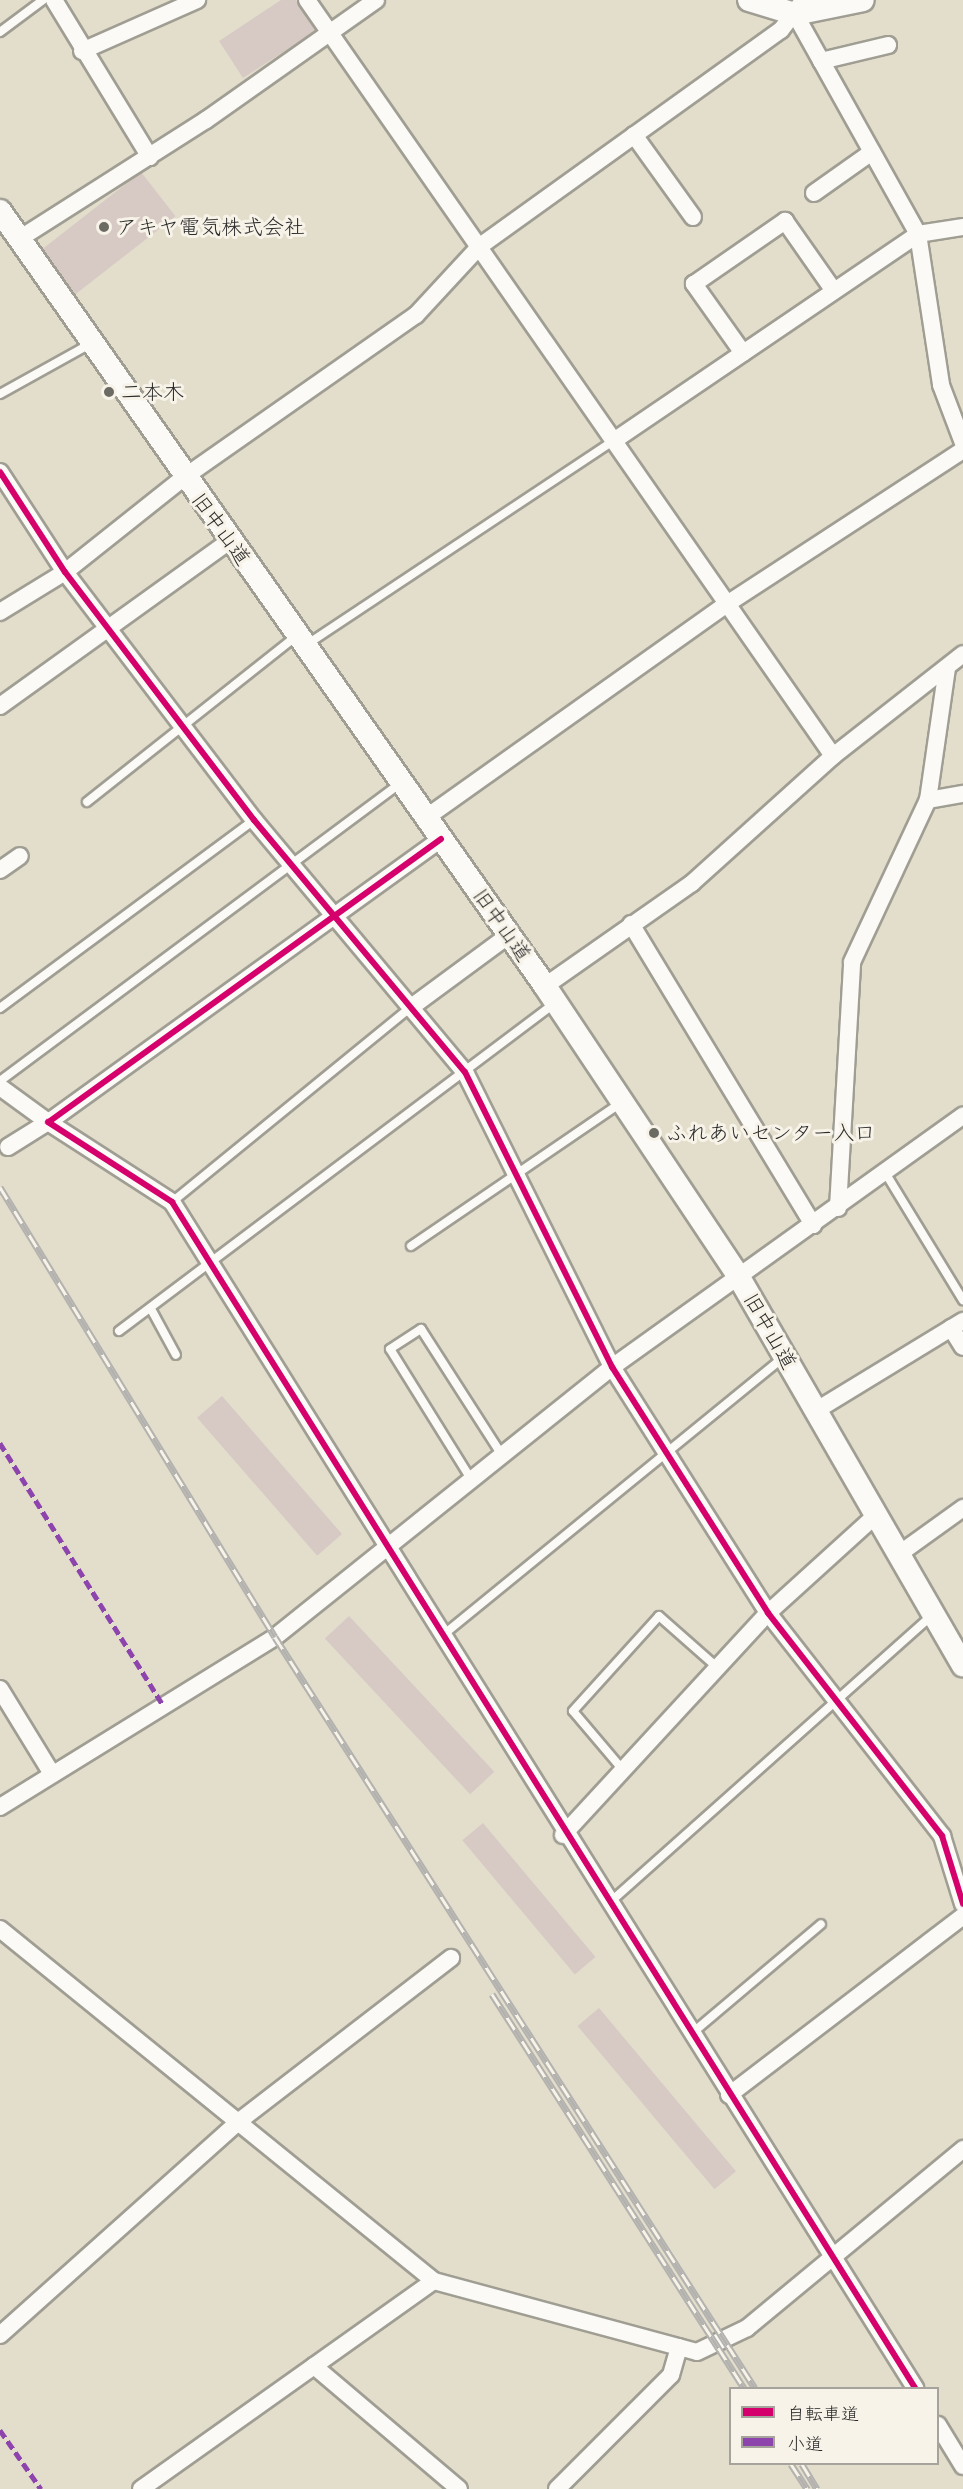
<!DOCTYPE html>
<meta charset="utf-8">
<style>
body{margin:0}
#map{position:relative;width:963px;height:2489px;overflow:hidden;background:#e3decc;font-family:Itim,"Klee One",sans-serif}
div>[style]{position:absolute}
.building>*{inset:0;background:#d7cac5;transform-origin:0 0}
.roads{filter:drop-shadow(2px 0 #a09e93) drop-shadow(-2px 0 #a09e93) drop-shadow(0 2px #a09e93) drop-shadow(0 -2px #a09e93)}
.lane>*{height:8px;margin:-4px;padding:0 4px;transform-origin:4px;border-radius:4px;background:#fbfaf7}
.street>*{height:16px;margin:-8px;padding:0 8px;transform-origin:8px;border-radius:8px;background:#fbfaf7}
.secondary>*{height:22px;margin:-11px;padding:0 11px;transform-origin:11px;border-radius:11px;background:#fbfaf7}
.rail>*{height:7px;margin-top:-3.5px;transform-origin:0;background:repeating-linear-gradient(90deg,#f7f3e8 0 14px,#b3b2af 0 28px);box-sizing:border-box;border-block:2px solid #b3b2af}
.quiet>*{height:4.5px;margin-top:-2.25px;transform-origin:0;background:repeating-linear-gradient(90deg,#8e44ad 0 9px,transparent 0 13.5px)}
.cycleway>*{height:6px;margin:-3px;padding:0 3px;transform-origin:3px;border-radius:3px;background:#d6006c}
.dots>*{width:16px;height:16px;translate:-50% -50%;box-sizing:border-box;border:3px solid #f7f3e8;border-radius:50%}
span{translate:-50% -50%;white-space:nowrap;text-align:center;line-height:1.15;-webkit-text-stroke:6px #f7f3e8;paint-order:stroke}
.poi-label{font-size:21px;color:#2b2b2b}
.left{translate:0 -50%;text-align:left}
.street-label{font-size:21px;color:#2b2b2b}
.legend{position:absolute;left:729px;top:2387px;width:210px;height:78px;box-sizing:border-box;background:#f7f3e8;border:2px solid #a5a39c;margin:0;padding:8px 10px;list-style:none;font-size:18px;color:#2b2b2b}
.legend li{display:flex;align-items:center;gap:12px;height:30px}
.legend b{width:30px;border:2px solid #a5a39c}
</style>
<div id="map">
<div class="building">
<i style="clip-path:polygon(281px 0,296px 0,316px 31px,243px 78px,219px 41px)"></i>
<i style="left:141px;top:172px;width:56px;height:127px;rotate:52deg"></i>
<i style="left:222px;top:1396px;width:183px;height:33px;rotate:49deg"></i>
<i style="left:349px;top:1616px;width:213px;height:33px;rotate:47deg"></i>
<i style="left:483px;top:1823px;width:175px;height:27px;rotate:50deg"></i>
<i style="left:599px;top:2008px;width:213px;height:28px;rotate:50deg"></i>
</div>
<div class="roads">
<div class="lane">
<i style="left:0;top:32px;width:54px;rotate:-36.7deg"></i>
<i style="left:0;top:394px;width:103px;rotate:-29.1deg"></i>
<i style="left:306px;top:645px;width:371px;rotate:-33.6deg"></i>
<i style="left:87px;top:802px;width:269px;rotate:-38.4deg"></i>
<i style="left:0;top:1008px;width:316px;rotate:-36.5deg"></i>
<i style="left:0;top:1081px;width:501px;rotate:-36.64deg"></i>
<i style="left:886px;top:1174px;width:148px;rotate:58.6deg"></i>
<i style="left:172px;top:1202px;width:307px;rotate:-39.2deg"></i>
<i style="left:411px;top:1246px;width:254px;rotate:-34.3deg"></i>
<i style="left:151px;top:1309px;width:52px;rotate:61.5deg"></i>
<i style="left:119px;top:1331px;width:546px;rotate:-36.95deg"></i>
<i style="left:471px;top:1479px;width:153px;rotate:-121.9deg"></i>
<i style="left:390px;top:1349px;width:37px;rotate:-33deg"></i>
<i style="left:421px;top:1329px;width:150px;rotate:57.3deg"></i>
<i style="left:443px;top:1635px;width:440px;rotate:-39.2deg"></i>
<i style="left:623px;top:1770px;width:77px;rotate:-130.3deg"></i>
<i style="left:573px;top:1711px;width:128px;rotate:-47.8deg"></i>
<i style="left:659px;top:1616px;width:79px;rotate:41.4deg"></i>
<i style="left:608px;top:1904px;width:434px;rotate:-41.7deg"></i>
<i style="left:691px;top:2034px;width:170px;rotate:-40.2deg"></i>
</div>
<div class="street">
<i style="left:54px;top:0;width:184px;rotate:58.6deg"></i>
<i style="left:307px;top:0;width:921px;rotate:55.17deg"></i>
<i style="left:795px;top:14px;width:252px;rotate:60.8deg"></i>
<i style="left:918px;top:234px;width:153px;rotate:81.3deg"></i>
<i style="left:941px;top:385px;width:62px;rotate:69.2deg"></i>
<i style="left:82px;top:51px;width:126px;rotate:-23.9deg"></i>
<i style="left:821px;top:61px;width:69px;rotate:-13.4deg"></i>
<i style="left:634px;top:135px;width:101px;rotate:54.3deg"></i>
<i style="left:814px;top:193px;width:71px;rotate:-35.3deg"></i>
<i style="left:19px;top:239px;width:222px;rotate:-32.5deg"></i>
<i style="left:206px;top:120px;width:208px;rotate:-35.2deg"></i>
<i style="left:743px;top:353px;width:85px;rotate:-125.4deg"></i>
<i style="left:694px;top:284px;width:111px;rotate:-34.7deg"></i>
<i style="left:785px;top:221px;width:85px;rotate:55deg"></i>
<i style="left:615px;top:440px;width:366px;rotate:-34.2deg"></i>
<i style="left:918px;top:234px;width:46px;rotate:-8.8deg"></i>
<i style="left:0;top:472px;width:119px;rotate:57deg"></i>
<i style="left:65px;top:572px;width:312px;rotate:52.7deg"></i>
<i style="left:254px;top:820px;width:329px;rotate:50.1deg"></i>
<i style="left:465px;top:1072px;width:330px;rotate:63.5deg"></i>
<i style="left:612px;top:1367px;width:291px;rotate:57.6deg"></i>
<i style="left:768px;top:1613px;width:283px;rotate:52deg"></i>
<i style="left:942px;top:1836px;width:71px;rotate:72.8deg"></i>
<i style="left:0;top:612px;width:76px;rotate:-31.6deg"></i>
<i style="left:65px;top:572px;width:151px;rotate:-38.5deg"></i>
<i style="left:183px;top:478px;width:284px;rotate:-35deg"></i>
<i style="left:416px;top:315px;width:94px;rotate:-47.2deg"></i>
<i style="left:480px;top:246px;width:370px;rotate:-35.7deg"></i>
<i style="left:781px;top:30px;width:38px;rotate:-53deg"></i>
<i style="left:0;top:706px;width:283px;rotate:-35.7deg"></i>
<i style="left:928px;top:800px;width:36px;rotate:-10deg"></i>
<i style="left:427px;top:817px;width:372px;rotate:-35.4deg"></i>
<i style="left:730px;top:602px;width:278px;rotate:-33.1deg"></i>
<i style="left:441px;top:839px;width:484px;rotate:144.2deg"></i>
<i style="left:48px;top:1122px;width:148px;rotate:32.8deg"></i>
<i style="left:172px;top:1202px;width:1400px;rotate:57.93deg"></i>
<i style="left:0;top:870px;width:24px;rotate:-35deg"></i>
<i style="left:631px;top:924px;width:352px;rotate:58.8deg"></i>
<i style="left:545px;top:986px;width:179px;rotate:-35deg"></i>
<i style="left:692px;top:883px;width:190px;rotate:-42deg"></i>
<i style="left:833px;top:756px;width:165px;rotate:-38.1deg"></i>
<i style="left:410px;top:1008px;width:123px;rotate:-36.4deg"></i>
<i style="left:0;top:1087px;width:59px;rotate:36.1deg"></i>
<i style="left:48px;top:1122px;width:47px;rotate:148deg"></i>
<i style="left:838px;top:1208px;width:246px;rotate:-86.7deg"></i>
<i style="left:852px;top:962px;width:179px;rotate:-64.9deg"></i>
<i style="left:928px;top:800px;width:133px;rotate:-81.8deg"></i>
<i style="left:951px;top:1328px;width:22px;rotate:58deg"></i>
<i style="left:817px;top:1410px;width:171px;rotate:-31.4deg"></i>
<i style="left:899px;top:1554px;width:79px;rotate:-35.7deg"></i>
<i style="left:0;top:1689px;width:100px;rotate:58.5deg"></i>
<i style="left:0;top:1807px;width:323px;rotate:-31.7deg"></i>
<i style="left:275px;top:1637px;width:432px;rotate:-38.7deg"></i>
<i style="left:612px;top:1367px;width:432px;rotate:-35.6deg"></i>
<i style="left:563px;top:1835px;width:302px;rotate:-47.3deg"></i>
<i style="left:768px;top:1613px;width:144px;rotate:-42.2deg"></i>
<i style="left:0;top:1929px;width:559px;rotate:39.04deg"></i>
<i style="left:434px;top:2281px;width:272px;rotate:15.1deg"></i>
<i style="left:697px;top:2352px;width:55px;rotate:-25.6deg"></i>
<i style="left:747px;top:2328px;width:281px;rotate:-39.6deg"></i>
<i style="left:729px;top:2095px;width:295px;rotate:-37.4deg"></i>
<i style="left:0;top:2335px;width:319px;rotate:-41.8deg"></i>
<i style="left:238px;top:2122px;width:269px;rotate:-37.6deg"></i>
<i style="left:314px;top:2366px;width:190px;rotate:40.3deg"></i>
<i style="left:938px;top:2425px;width:48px;rotate:58.6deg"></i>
<i style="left:141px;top:2489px;width:359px;rotate:-35.4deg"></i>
<i style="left:557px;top:2489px;width:161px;rotate:-45deg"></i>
<i style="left:671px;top:2375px;width:29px;rotate:-74deg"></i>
</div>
<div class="secondary">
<i style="left:749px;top:0;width:48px;rotate:16.9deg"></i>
<i style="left:795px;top:14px;width:69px;rotate:-11.6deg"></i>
<i style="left:0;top:211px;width:947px;rotate:54.88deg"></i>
<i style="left:545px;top:986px;width:346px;rotate:56.3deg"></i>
<i style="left:737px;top:1274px;width:452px;rotate:60deg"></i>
</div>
</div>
<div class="rail">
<i style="left:0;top:1187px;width:527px;rotate:58.57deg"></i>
<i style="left:275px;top:1637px;width:891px;rotate:57.42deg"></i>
<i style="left:492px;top:1994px;width:468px;rotate:57.4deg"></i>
<i style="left:791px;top:2464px;width:30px;rotate:57deg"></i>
<i style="left:802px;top:2464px;width:29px;rotate:59deg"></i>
</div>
<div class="quiet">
<i style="left:0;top:1443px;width:310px;rotate:58.1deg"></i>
<i style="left:0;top:2430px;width:72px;rotate:55.2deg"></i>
</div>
<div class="cycleway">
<i style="left:0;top:472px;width:119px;rotate:57deg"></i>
<i style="left:65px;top:572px;width:312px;rotate:52.7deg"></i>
<i style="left:254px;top:820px;width:329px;rotate:50.1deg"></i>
<i style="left:465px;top:1072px;width:330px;rotate:63.5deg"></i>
<i style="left:612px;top:1367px;width:291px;rotate:57.6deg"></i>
<i style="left:768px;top:1613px;width:283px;rotate:52deg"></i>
<i style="left:942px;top:1836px;width:71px;rotate:72.8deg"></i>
<i style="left:441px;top:839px;width:484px;rotate:144.2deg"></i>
<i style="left:48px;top:1122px;width:148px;rotate:32.8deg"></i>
<i style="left:172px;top:1202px;width:1400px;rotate:57.93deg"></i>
</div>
<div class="dots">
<i style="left:104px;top:227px;background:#6b6a63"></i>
<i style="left:109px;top:392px;background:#6b6a63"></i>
<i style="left:654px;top:1133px;background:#6b6a63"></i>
</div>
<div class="poi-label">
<span class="left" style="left:116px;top:227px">アキヤ電気株式会社</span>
<span class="left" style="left:121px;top:392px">二本木</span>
<span class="left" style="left:666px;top:1133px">ふれあいセンター入口</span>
</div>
<div class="street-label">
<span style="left:221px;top:529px;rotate:54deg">旧中山道</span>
<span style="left:502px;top:925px;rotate:55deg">旧中山道</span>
<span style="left:770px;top:1331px;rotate:60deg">旧中山道</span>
</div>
<ul class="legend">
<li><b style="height:8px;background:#d6006c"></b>自転車道</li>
<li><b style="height:8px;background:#8e44ad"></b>小道</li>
</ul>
</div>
